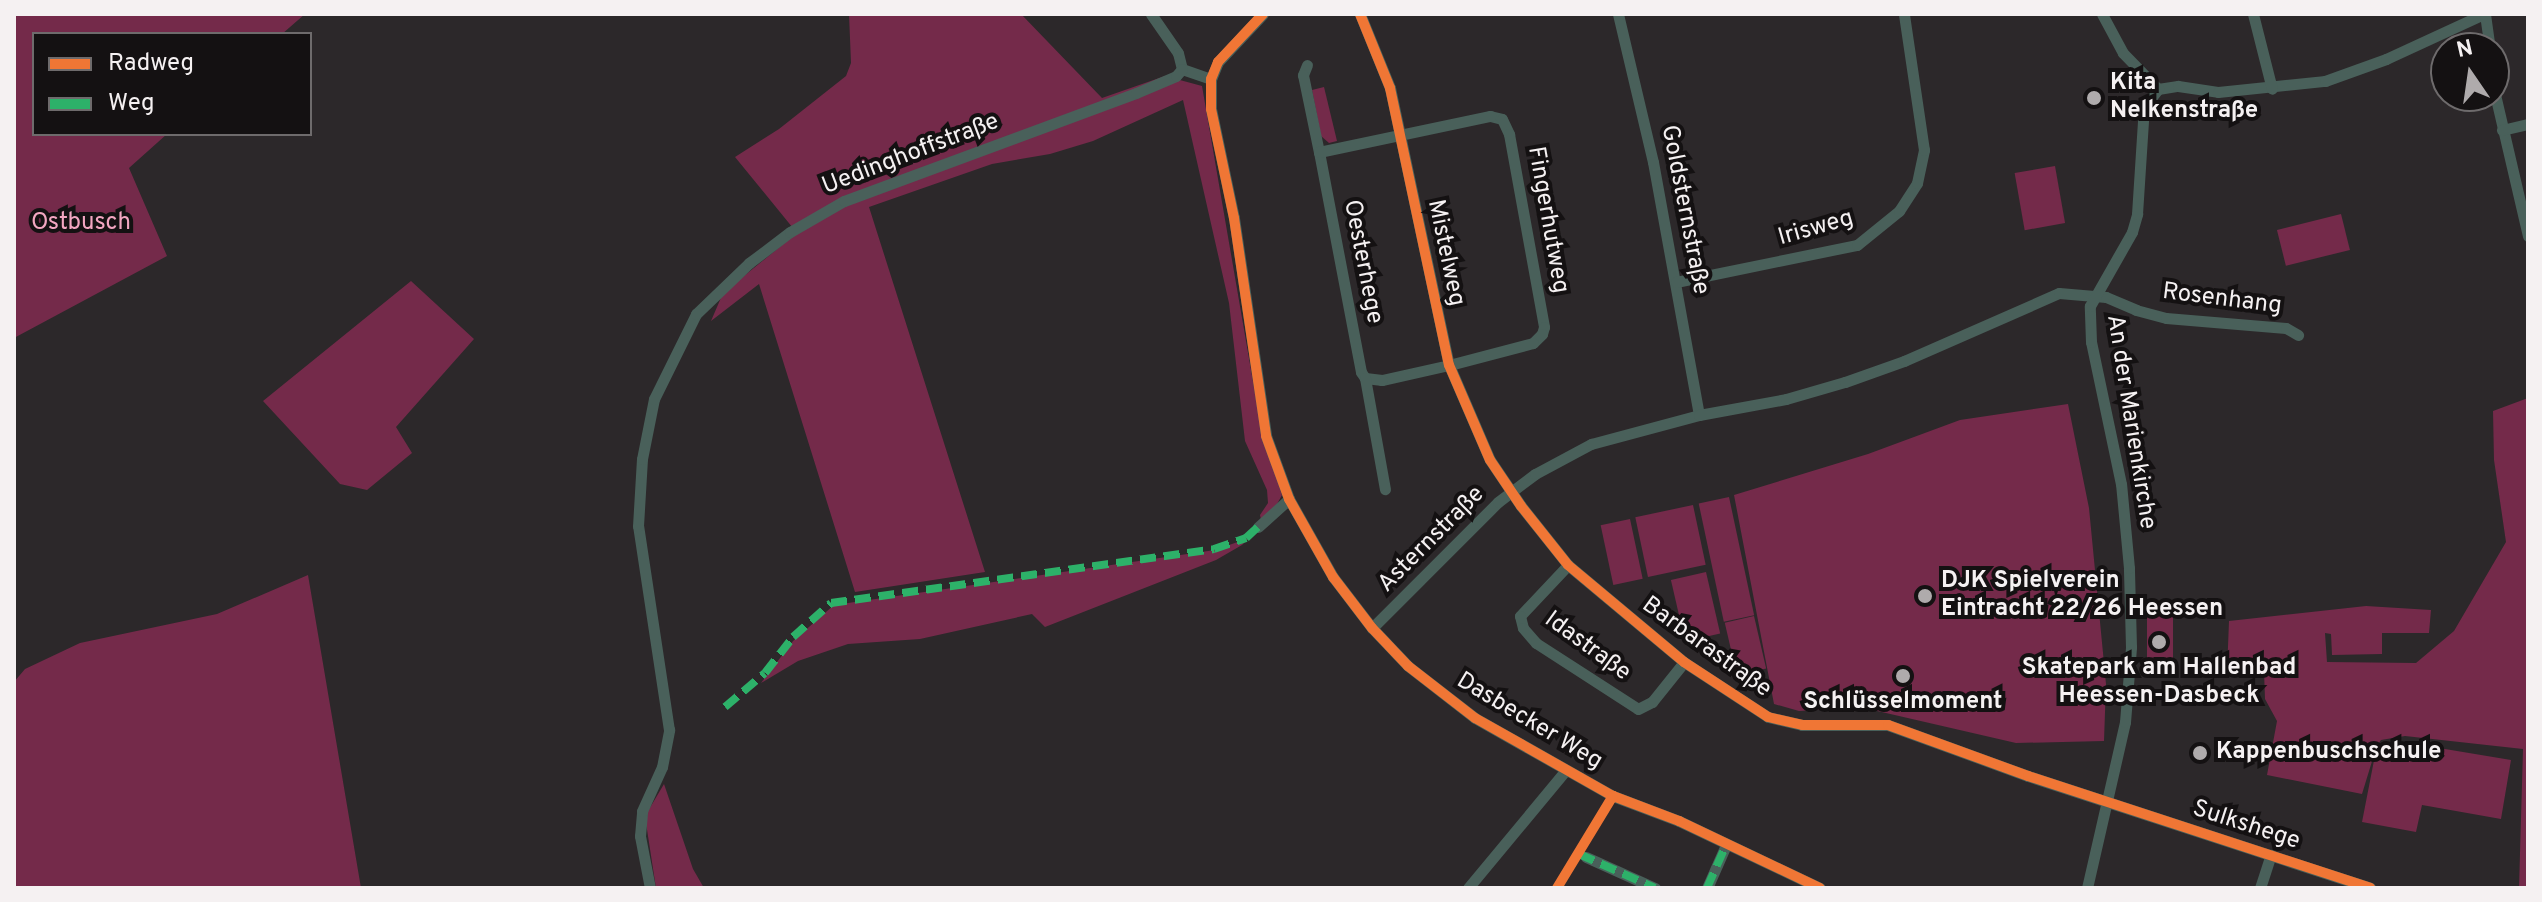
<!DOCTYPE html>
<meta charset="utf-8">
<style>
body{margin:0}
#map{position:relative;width:2542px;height:902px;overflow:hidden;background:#2c282a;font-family:Overpass,sans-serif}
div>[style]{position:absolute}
.green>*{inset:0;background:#742a4a;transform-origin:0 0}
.minor>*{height:11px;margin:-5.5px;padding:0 5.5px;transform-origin:5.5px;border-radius:5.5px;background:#49605a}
.quiet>*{height:8px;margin-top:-4px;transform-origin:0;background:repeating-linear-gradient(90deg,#2db169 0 16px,transparent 0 24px)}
.cycleway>*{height:10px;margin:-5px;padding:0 5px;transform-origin:5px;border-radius:5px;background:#f07635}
.dots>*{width:22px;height:22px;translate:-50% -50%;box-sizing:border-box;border:4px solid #141112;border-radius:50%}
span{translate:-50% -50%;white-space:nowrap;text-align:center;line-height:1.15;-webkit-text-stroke:8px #141112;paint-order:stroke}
.poi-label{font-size:24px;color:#f5f1f2;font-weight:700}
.left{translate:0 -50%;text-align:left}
.street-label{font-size:24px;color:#f5f1f2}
.park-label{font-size:24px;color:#f2a6c1}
.frame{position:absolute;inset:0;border:16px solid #f5f1f2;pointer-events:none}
.legend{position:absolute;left:32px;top:32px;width:280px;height:104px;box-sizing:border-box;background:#141112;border:2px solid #6e6b6c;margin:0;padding:10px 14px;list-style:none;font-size:24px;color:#f5f1f2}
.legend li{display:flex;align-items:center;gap:16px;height:40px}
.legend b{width:40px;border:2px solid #6e6b6c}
.north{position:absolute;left:2430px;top:32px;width:80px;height:80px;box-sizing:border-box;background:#141112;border:2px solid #6e6b6c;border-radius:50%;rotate:347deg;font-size:22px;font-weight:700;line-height:32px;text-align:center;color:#f5f1f2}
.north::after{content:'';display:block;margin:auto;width:28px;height:36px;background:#afabac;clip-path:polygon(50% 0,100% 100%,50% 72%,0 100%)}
</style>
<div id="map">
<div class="green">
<i style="clip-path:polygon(14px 14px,305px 14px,282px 34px,34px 34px,34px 134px,167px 134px,129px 168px,167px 256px,14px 338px)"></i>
<i style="clip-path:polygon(849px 14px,1021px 14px,1102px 98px,1165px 76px,1202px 86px,1261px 428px,1282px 495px,1276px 506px,1261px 520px,1260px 515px,1268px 503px,1267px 490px,1245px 441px,1229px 303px,1183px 100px,1093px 141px,1050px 154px,992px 164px,869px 207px,985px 572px,855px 592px,759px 284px,711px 321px,723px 293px,797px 233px,735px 157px,779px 129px,846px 76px,851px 63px)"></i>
<i style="clip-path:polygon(1324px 87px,1337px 141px,1329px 143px,1321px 136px,1312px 90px)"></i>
<i style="left:2055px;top:166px;width:58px;height:41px;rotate:80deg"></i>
<i style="left:2341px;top:214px;width:37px;height:66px;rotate:76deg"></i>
<i style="clip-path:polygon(411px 281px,474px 339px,396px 427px,412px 453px,367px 490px,340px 484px,263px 401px)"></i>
<i style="clip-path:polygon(2528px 398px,2528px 888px,2519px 888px,2523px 749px,2405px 736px,2381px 740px,2378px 744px,2431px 754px,2433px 747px,2511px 760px,2501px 819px,2422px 805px,2416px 832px,2362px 822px,2377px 745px,2362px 794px,2267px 775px,2277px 721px,2265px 699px,2264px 671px,2227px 672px,2229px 621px,2366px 606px,2431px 610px,2429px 633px,2382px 633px,2382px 654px,2332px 655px,2331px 634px,2325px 633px,2327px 662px,2416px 663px,2454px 631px,2506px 542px,2494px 460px,2493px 411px)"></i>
<i style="clip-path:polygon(2068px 404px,2089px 508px,2106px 684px,2104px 741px,2016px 743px,1860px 707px,1799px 711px,1774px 704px,1734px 495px,1868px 454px,1960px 420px)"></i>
<i style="left:1729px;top:497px;width:121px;height:31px;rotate:78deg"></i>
<i style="left:1693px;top:505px;width:61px;height:59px;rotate:78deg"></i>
<i style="clip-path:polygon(1276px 511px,1242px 545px,1216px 560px,1045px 627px,1032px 614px,920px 639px,848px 644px,798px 661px,761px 683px,793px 641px,834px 605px,1215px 550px,1246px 539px)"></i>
<i style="left:1630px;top:519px;width:61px;height:30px;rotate:78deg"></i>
<i style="left:1706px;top:572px;width:63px;height:36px;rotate:77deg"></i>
<i style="clip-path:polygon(308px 575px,361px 888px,14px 888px,14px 682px,25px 669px,80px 643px,217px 614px)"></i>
<i style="left:2147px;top:613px;width:26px;height:58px"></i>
<i style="left:1754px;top:616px;width:54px;height:30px;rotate:77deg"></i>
<i style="clip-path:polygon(664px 784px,693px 869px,704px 888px,656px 888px,646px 823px,648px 811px)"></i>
</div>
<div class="minor">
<i style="left:1151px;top:14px;width:47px;rotate:55.3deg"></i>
<i style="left:1178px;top:53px;width:16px;rotate:76deg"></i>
<i style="left:1263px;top:14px;width:66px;rotate:133.2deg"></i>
<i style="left:1218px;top:62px;width:18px;rotate:112deg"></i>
<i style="left:1211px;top:79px;width:30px;rotate:90deg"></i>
<i style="left:1211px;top:109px;width:111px;rotate:78.1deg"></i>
<i style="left:1234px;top:218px;width:220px;rotate:81.6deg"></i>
<i style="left:1266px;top:436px;width:67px;rotate:69.9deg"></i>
<i style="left:1289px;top:499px;width:90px;rotate:60.6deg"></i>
<i style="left:1333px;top:577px;width:64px;rotate:52.6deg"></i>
<i style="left:1372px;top:628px;width:52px;rotate:46.5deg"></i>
<i style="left:1408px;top:666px;width:85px;rotate:37.8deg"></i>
<i style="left:1475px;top:718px;width:159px;rotate:29.5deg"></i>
<i style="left:1613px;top:796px;width:71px;rotate:20.7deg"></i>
<i style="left:1679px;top:821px;width:156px;rotate:25.4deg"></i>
<i style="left:1360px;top:14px;width:80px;rotate:67.9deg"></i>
<i style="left:1390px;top:88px;width:283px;rotate:78deg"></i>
<i style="left:1449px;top:365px;width:103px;rotate:66.7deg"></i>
<i style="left:1490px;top:460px;width:55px;rotate:56deg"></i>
<i style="left:1521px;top:506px;width:75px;rotate:51.5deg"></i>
<i style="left:1568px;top:565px;width:151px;rotate:39.9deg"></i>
<i style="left:1684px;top:662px;width:100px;rotate:33.2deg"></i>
<i style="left:1768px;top:717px;width:35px;rotate:13deg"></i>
<i style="left:1802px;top:725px;width:86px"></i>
<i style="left:1888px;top:725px;width:149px;rotate:20deg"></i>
<i style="left:2028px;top:776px;width:360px;rotate:18.1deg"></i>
<i style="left:1618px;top:14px;width:152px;rotate:76.7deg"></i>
<i style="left:1653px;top:162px;width:257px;rotate:79.7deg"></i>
<i style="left:2102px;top:14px;width:44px;rotate:61.7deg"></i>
<i style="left:2123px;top:53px;width:50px;rotate:45.8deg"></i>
<i style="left:2158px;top:89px;width:20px;rotate:-9deg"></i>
<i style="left:2178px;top:86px;width:40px;rotate:8.5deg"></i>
<i style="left:2218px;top:92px;width:108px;rotate:-5.9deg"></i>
<i style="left:2325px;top:81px;width:65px;rotate:-19.8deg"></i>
<i style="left:2386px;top:59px;width:108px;rotate:-24.7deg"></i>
<i style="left:2253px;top:14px;width:77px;rotate:75.8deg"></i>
<i style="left:2485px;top:14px;width:34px;rotate:82deg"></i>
<i style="left:1307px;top:65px;width:11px;rotate:112deg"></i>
<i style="left:1303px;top:75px;width:79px;rotate:78.3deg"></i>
<i style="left:1182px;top:69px;width:31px;rotate:19deg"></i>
<i style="left:2494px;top:90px;width:150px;rotate:76.9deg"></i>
<i style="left:1490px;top:116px;width:12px;rotate:14deg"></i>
<i style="left:1502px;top:119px;width:17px;rotate:65deg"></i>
<i style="left:1509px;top:134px;width:196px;rotate:79.7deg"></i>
<i style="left:1544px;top:327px;width:7px;rotate:106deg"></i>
<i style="left:1542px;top:334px;width:13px;rotate:135deg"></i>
<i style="left:1533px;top:343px;width:87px;rotate:165.3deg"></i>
<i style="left:1449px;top:365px;width:69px;rotate:167.4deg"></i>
<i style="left:1382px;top:380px;width:17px;rotate:-173deg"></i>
<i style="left:1365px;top:378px;width:7px;rotate:-124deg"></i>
<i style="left:1361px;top:372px;width:224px;rotate:-100.8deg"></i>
<i style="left:1319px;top:152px;width:175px;rotate:-11.9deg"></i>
<i style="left:2502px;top:130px;width:27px;rotate:-13deg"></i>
<i style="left:1676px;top:282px;width:185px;rotate:-11.6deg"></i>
<i style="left:1857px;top:245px;width:54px;rotate:-39deg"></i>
<i style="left:1899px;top:211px;width:33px;rotate:-57deg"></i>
<i style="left:1917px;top:183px;width:34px;rotate:-78deg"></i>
<i style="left:1924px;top:150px;width:137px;rotate:-98.4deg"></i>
<i style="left:1365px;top:378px;width:113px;rotate:79.8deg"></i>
<i style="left:1258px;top:527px;width:42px;rotate:-42.1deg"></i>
<i style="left:1568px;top:565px;width:70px;rotate:133.3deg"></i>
<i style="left:1520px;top:616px;width:12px;rotate:76deg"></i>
<i style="left:1523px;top:628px;width:20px;rotate:49deg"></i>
<i style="left:1536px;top:643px;width:121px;rotate:32.9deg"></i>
<i style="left:1638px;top:709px;width:16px;rotate:-27deg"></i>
<i style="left:1652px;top:702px;width:51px;rotate:-51.3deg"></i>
<i style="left:1372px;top:628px;width:178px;rotate:-45deg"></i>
<i style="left:1498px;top:502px;width:46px;rotate:-37.1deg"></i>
<i style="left:1535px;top:474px;width:64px;rotate:-28.2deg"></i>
<i style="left:1591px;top:444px;width:112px;rotate:-15deg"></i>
<i style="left:1699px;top:415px;width:88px;rotate:-10.4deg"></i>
<i style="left:1786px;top:399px;width:61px;rotate:-16.1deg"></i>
<i style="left:1845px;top:382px;width:63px;rotate:-19.6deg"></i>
<i style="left:1904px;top:361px;width:169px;rotate:-23.7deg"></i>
<i style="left:2059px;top:293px;width:47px;rotate:4.9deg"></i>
<i style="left:2106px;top:297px;width:33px;rotate:23deg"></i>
<i style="left:2136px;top:310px;width:31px;rotate:15deg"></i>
<i style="left:2166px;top:318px;width:120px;rotate:4.8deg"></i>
<i style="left:2286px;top:328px;width:14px;rotate:30deg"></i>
<i style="left:1586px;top:857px;width:76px;rotate:24.2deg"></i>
<i style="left:650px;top:888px;width:53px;rotate:-100.9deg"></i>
<i style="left:640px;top:836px;width:25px;rotate:-85deg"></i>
<i style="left:642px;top:811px;width:48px;rotate:-65.6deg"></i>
<i style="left:662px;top:767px;width:38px;rotate:-79deg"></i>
<i style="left:669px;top:730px;width:206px;rotate:-98.6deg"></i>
<i style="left:638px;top:526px;width:67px;rotate:-86.6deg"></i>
<i style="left:642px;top:459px;width:61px;rotate:-78.7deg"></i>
<i style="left:654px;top:399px;width:95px;rotate:-63.7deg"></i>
<i style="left:696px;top:314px;width:74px;rotate:-43.9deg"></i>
<i style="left:749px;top:263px;width:51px;rotate:-37.1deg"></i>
<i style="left:790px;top:232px;width:62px;rotate:-29.9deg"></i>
<i style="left:844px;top:201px;width:311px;rotate:-20.3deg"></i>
<i style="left:1136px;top:93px;width:43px;rotate:-23deg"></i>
<i style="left:1176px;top:76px;width:9px;rotate:-49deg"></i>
<i style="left:1468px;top:888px;width:152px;rotate:-50.3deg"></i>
<i style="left:1707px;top:888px;width:47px;rotate:-66.2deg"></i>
<i style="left:2087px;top:888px;width:170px;rotate:-77.1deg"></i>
<i style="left:2125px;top:722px;width:75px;rotate:-85.4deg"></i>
<i style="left:2131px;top:647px;width:79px;rotate:-91.5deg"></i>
<i style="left:2129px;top:568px;width:84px;rotate:-95.4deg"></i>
<i style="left:2121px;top:484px;width:145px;rotate:-101.9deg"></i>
<i style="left:2091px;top:342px;width:36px;rotate:-92deg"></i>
<i style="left:2090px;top:306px;width:85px;rotate:-60.4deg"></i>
<i style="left:2132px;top:232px;width:19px;rotate:-74deg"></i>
<i style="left:2137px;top:214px;width:107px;rotate:-86.3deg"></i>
<i style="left:2144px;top:107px;width:23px;rotate:-52deg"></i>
<i style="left:2260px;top:888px;width:35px;rotate:-72deg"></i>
</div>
<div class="quiet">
<i style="left:725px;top:707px;width:52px;rotate:-40.4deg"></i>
<i style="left:765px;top:673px;width:46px;rotate:-52.1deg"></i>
<i style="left:793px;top:637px;width:51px;rotate:-41.8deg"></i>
<i style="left:831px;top:603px;width:387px;rotate:-8deg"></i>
<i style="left:1214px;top:549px;width:34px;rotate:-19deg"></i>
<i style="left:1246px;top:538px;width:16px;rotate:-43deg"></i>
<i style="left:1579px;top:854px;width:83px;rotate:24.1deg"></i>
<i style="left:1707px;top:888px;width:47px;rotate:-66.2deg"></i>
</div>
<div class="cycleway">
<i style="left:1263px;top:14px;width:66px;rotate:133.2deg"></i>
<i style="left:1218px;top:62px;width:18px;rotate:112deg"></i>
<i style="left:1211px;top:79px;width:30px;rotate:90deg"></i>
<i style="left:1211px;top:109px;width:111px;rotate:78.1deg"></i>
<i style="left:1234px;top:218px;width:220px;rotate:81.6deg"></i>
<i style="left:1266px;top:436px;width:67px;rotate:69.9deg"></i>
<i style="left:1289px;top:499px;width:90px;rotate:60.6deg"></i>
<i style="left:1333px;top:577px;width:64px;rotate:52.6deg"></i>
<i style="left:1372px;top:628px;width:52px;rotate:46.5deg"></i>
<i style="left:1408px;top:666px;width:85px;rotate:37.8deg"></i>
<i style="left:1475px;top:718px;width:159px;rotate:29.5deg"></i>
<i style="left:1613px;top:796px;width:71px;rotate:20.7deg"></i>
<i style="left:1679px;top:821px;width:156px;rotate:25.4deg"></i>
<i style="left:1360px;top:14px;width:80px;rotate:67.9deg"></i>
<i style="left:1390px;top:88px;width:283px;rotate:78deg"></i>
<i style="left:1449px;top:365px;width:103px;rotate:66.7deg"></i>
<i style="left:1490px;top:460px;width:55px;rotate:56deg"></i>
<i style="left:1521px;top:506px;width:75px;rotate:51.5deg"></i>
<i style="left:1568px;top:565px;width:151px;rotate:39.9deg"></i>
<i style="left:1684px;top:662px;width:100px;rotate:33.2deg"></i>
<i style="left:1768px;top:717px;width:35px;rotate:13deg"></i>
<i style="left:1802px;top:725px;width:86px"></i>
<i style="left:1888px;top:725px;width:149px;rotate:20deg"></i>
<i style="left:2028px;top:776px;width:360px;rotate:18.1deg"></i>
<i style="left:1557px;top:888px;width:108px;rotate:-58.7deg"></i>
</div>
<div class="dots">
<i style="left:2094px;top:98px;background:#afabac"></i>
<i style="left:1925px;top:596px;background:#afabac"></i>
<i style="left:2159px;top:642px;background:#afabac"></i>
<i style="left:1903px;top:676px;background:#afabac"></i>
<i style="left:2200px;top:753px;background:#afabac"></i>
</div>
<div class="poi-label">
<span class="left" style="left:2110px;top:98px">Kita<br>Nelkenstraße</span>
<span class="left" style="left:1941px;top:596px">DJK Spielverein<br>Eintracht 22/26 Heessen</span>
<span style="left:2159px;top:683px">Skatepark am Hallenbad<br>Heessen-Dasbeck</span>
<span style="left:1903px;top:703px">Schlüsselmoment</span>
<span class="left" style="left:2216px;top:753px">Kappenbuschschule</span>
</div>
<div class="street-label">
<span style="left:911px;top:155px;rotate:-21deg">Uedinghoffstraße</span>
<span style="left:1684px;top:210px;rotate:79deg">Goldsternstraße</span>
<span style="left:1547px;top:220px;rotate:80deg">Fingerhutweg</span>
<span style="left:1816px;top:229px;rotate:-16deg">Irisweg</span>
<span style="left:1445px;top:253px;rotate:78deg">Mistelweg</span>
<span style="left:1362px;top:262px;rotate:79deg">Oesterhege</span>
<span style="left:2222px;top:300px;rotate:7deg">Rosenhang</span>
<span style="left:2130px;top:422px;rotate:81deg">An der Marienkirche</span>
<span style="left:1432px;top:540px;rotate:-45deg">Asternstraße</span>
<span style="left:1587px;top:647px;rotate:36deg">Idastraße</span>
<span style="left:1706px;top:648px;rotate:36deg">Barbarastraße</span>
<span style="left:1529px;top:722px;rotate:31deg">Dasbecker Weg</span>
<span style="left:2246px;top:826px;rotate:18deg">Sulkshege</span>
</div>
<div class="park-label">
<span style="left:81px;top:224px">Ostbusch</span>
</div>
<div class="frame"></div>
<ul class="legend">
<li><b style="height:10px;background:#f07635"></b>Radweg</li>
<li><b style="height:10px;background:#2db169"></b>Weg</li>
</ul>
<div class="north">N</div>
</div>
